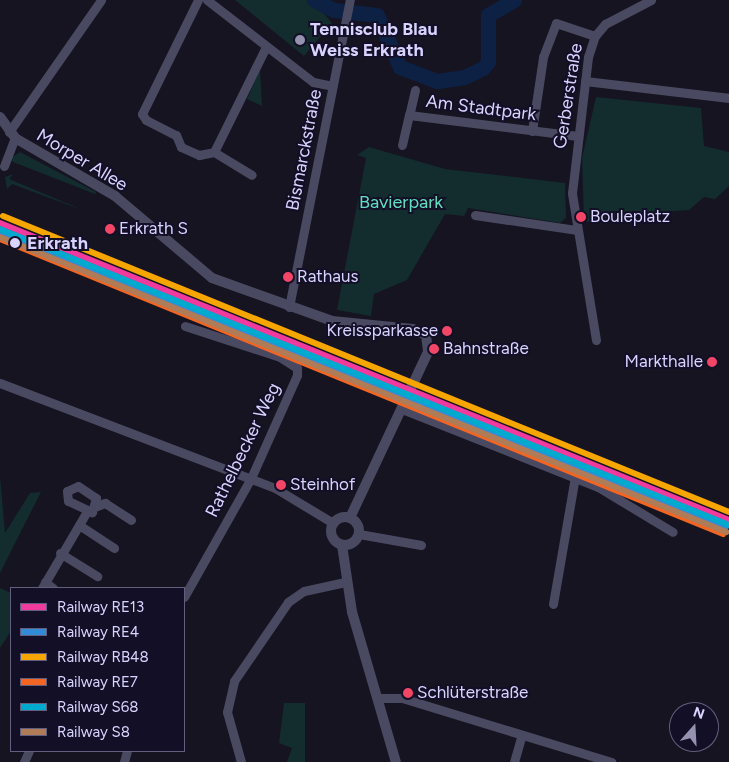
<!DOCTYPE html>
<meta charset="utf-8">
<style>
body{margin:0}
#map{position:relative;width:729px;height:762px;overflow:hidden;background:#161421;font-family:Figtree,sans-serif}
div>[style]{position:absolute}
.green>*{inset:0;background:#132c2d}
.river>*{height:15px;margin:-7.5px;padding:0 7.5px;transform-origin:7.5px;border-radius:7.5px;background:#0d2144}
.minor>*{height:9px;margin:-4.5px;padding:0 4.5px;transform-origin:4.5px;border-radius:4.5px;background:#4a4962}
.tertiary>*{height:10px;margin:-5px;padding:0 5px;transform-origin:5px;border-radius:5px;background:#4a4962}
.tertiary>.ring{margin:-5px;padding:0;box-sizing:content-box;background:none;border:10px solid #4a4962;border-radius:50%}
.rail-1>*{height:6px;margin:-3px;padding:0 3px;transform-origin:3px;border-radius:3px;background:#f13a9d}
.rail-2>*{height:6px;margin:-3px;padding:0 3px;transform-origin:3px;border-radius:3px;background:#338bd7}
.rail-3>*{height:6px;margin:-3px;padding:0 3px;transform-origin:3px;border-radius:3px;background:#f7a600}
.rail-4>*{height:6px;margin:-3px;padding:0 3px;transform-origin:3px;border-radius:3px;background:#f26522}
.rail-5>*{height:6px;margin:-3px;padding:0 3px;transform-origin:3px;border-radius:3px;background:#00a9ce}
.rail-6>*{height:6px;margin:-3px;padding:0 3px;transform-origin:3px;border-radius:3px;background:#b07c57}
.dots>*{width:14px;height:14px;translate:-50% -50%;box-sizing:border-box;border:2px solid #130f26;border-radius:50%}
span{translate:-50% -50%;white-space:nowrap;text-align:center;line-height:1.15;-webkit-text-stroke:4px #130f26;paint-order:stroke}
.bus-label{font-size:17px;color:#d9d4ff}
.left{translate:0 -50%;text-align:left}
.right{translate:-100% -50%;text-align:right}
.poi-label{font-size:18px;color:#d9d4ff;font-weight:700}
.street-label{font-size:18px;color:#d9d4ff}
.park-label{font-size:18px;color:#5fe0c0}
.stop-label{font-size:18px;color:#d9d4ff;font-weight:700}
.legend{position:absolute;left:10px;top:587px;width:175px;height:165px;box-sizing:border-box;background:#130f26;border:1px solid #625e7d;margin:0;padding:6px 9px;list-style:none;font-size:15px;color:#d9d4ff}
.legend li{display:flex;align-items:center;gap:10px;height:25px}
.legend b{width:25px;border:1px solid #625e7d}
.north{position:absolute;left:669px;top:702px;width:50px;height:50px;box-sizing:border-box;background:#130f26;border:1px solid #625e7d;border-radius:50%;rotate:19deg;font-size:14px;font-weight:700;line-height:20px;text-align:center;color:#d9d4ff}
.north::after{content:'';display:block;margin:auto;width:18px;height:22px;background:#9591b1;clip-path:polygon(50% 0,100% 100%,50% 72%,0 100%)}
</style>
<div id="map">
<div class="green">
<i style="clip-path:polygon(235px 0,312px 0,332px 23px,304px 56px)"></i>
<i style="clip-path:polygon(260px 70px,262px 106px,247px 99px)"></i>
<i style="clip-path:polygon(596px 97px,701px 108px,704px 146px,729px 152px,729px 186px,715px 199px,704px 197px,689px 210px,642px 213px,626px 221px,584px 222px,582px 158px)"></i>
<i style="clip-path:polygon(369px 147px,445px 169px,565px 183px,566px 218px,560px 223px,468px 208px,464px 216px,445px 214px,407px 280px,374px 294px,371px 316px,337px 310px,366px 158px,357px 155px)"></i>
<i style="clip-path:polygon(20px 152px,96px 192px,95px 194px,13px 162px,11px 158px)"></i>
<i style="clip-path:polygon(13px 174px,9px 179px,85px 211px,12px 184px,7px 189px,5px 177px)"></i>
<i style="clip-path:polygon(0 476px,5px 533px,30px 493px,41px 492px,0 573px)"></i>
<i style="clip-path:polygon(0 588px,11px 593px,11px 631px,0 648px)"></i>
<i style="clip-path:polygon(284px 703px,305px 703px,305px 762px,287px 762px,292px 748px,279px 743px)"></i>
</div>
<div class="river">
<i style="left:314px;top:0;width:22px;rotate:27deg"></i>
<i style="left:334px;top:10px;width:43px;rotate:6.6deg"></i>
<i style="left:377px;top:15px;width:57px;rotate:66.1deg"></i>
<i style="left:400px;top:67px;width:40px;rotate:21deg"></i>
<i style="left:437px;top:81px;width:27px;rotate:-8deg"></i>
<i style="left:464px;top:77px;width:21px;rotate:-25deg"></i>
<i style="left:483px;top:68px;width:8px;rotate:-50deg"></i>
<i style="left:488px;top:62px;width:47px;rotate:-90deg"></i>
<i style="left:488px;top:15px;width:30px;rotate:-30deg"></i>
</div>
<div class="minor">
<i style="left:198px;top:0;width:127px;rotate:116.2deg"></i>
<i style="left:142px;top:114px;width:7px;rotate:56deg"></i>
<i style="left:146px;top:120px;width:34px;rotate:27deg"></i>
<i style="left:176px;top:135px;width:13px;rotate:67deg"></i>
<i style="left:181px;top:147px;width:20px;rotate:24deg"></i>
<i style="left:199px;top:155px;width:15px;rotate:-11deg"></i>
<i style="left:214px;top:152px;width:117px;rotate:-63.7deg"></i>
<i style="left:207px;top:0;width:134px;rotate:37.7deg"></i>
<i style="left:313px;top:82px;width:20px;rotate:11deg"></i>
<i style="left:585px;top:81px;width:145px;rotate:6.7deg"></i>
<i style="left:415px;top:90px;width:26px;rotate:103deg"></i>
<i style="left:409px;top:115px;width:170px;rotate:7.1deg"></i>
<i style="left:532px;top:131px;width:75px;rotate:-81.5deg"></i>
<i style="left:543px;top:57px;width:36px;rotate:-69deg"></i>
<i style="left:556px;top:23px;width:41px;rotate:18.4deg"></i>
<i style="left:9px;top:132px;width:161px;rotate:-55.1deg"></i>
<i style="left:402px;top:145px;width:31px;rotate:-77deg"></i>
<i style="left:214px;top:152px;width:44px;rotate:31.2deg"></i>
<i style="left:4px;top:166px;width:30px;rotate:-69deg"></i>
<i style="left:475px;top:215px;width:102px;rotate:8.4deg"></i>
<i style="left:289px;top:307px;width:313px;rotate:-78.8deg"></i>
<i style="left:596px;top:340px;width:149px;rotate:-99.3deg"></i>
<i style="left:572px;top:193px;width:137px;rotate:-83.3deg"></i>
<i style="left:588px;top:57px;width:22px;rotate:-72deg"></i>
<i style="left:595px;top:36px;width:16px;rotate:-50deg"></i>
<i style="left:605px;top:24px;width:52px;rotate:-27.6deg"></i>
<i style="left:0;top:383px;width:294px;rotate:20.9deg"></i>
<i style="left:275px;top:488px;width:68px;rotate:31.1deg"></i>
<i style="left:402px;top:409px;width:211px;rotate:21.7deg"></i>
<i style="left:598px;top:487px;width:87px;rotate:31deg"></i>
<i style="left:78px;top:486px;width:22px;rotate:34deg"></i>
<i style="left:96px;top:498px;width:15px;rotate:106deg"></i>
<i style="left:92px;top:512px;width:26px;rotate:-155deg"></i>
<i style="left:68px;top:501px;width:10px;rotate:-96deg"></i>
<i style="left:67px;top:491px;width:12px;rotate:-24deg"></i>
<i style="left:97px;top:506px;width:9px;rotate:-21deg"></i>
<i style="left:105px;top:503px;width:31px;rotate:33deg"></i>
<i style="left:79px;top:525px;width:42px;rotate:33.3deg"></i>
<i style="left:359px;top:534px;width:63px;rotate:10.1deg"></i>
<i style="left:60px;top:553px;width:44px;rotate:31.9deg"></i>
<i style="left:45px;top:582px;width:10px;rotate:37deg"></i>
<i style="left:42px;top:588px;width:87px;rotate:-59.6deg"></i>
<i style="left:184px;top:597px;width:137px;rotate:-60.6deg"></i>
<i style="left:251px;top:478px;width:113px;rotate:-65.9deg"></i>
<i style="left:297px;top:375px;width:7px;rotate:-90deg"></i>
<i style="left:297px;top:368px;width:20px;rotate:-147deg"></i>
<i style="left:280px;top:357px;width:100px;rotate:-161.9deg"></i>
<i style="left:553px;top:604px;width:129px;rotate:-80.2deg"></i>
<i style="left:379px;top:698px;width:23px"></i>
<i style="left:402px;top:698px;width:219px;rotate:17deg"></i>
<i style="left:24px;top:762px;width:12px;rotate:-66deg"></i>
<i style="left:124px;top:762px;width:11px;rotate:-75deg"></i>
<i style="left:241px;top:762px;width:52px;rotate:-105.6deg"></i>
<i style="left:227px;top:712px;width:32px;rotate:-77deg"></i>
<i style="left:234px;top:681px;width:96px;rotate:-55.6deg"></i>
<i style="left:288px;top:602px;width:19px;rotate:-35deg"></i>
<i style="left:304px;top:591px;width:42px;rotate:-12.4deg"></i>
<i style="left:514px;top:762px;width:26px;rotate:-74deg"></i>
</div>
<div class="tertiary">
<i style="left:0;top:117px;width:26px;rotate:54deg"></i>
<i style="left:15px;top:138px;width:116px;rotate:30.1deg"></i>
<i style="left:115px;top:196px;width:127px;rotate:40.2deg"></i>
<i style="left:212px;top:278px;width:127px;rotate:19.7deg"></i>
<i style="left:332px;top:321px;width:81px;rotate:5.6deg"></i>
<i style="left:413px;top:329px;width:14px;rotate:25deg"></i>
<i style="left:426px;top:335px;width:17px;rotate:83deg"></i>
<i style="left:428px;top:352px;width:183px;rotate:115.2deg"></i>
<i class="ring" style="left:331px;top:517px;width:18px;height:18px"></i>
<i style="left:342px;top:545px;width:68px;rotate:81.5deg"></i>
<i style="left:352px;top:612px;width:156px;rotate:73.7deg"></i>
</div>
<div class="rail-1">
<i style="left:0;top:223px;width:787px;rotate:22.17deg"></i>
</div>
<div class="rail-2">
<i style="left:0;top:231px;width:784px;rotate:22.18deg"></i>
</div>
<div class="rail-3">
<i style="left:3px;top:216px;width:784px;rotate:22.18deg"></i>
</div>
<div class="rail-4">
<i style="left:0;top:239px;width:781px;rotate:22.2deg"></i>
</div>
<div class="rail-5">
<i style="left:0;top:229px;width:787px;rotate:22.1deg"></i>
</div>
<div class="rail-6">
<i style="left:0;top:237px;width:784px;rotate:22.11deg"></i>
</div>
<div class="dots">
<i style="left:300px;top:40px;background:#9591b1"></i>
<i style="left:581px;top:217px;background:#f34667"></i>
<i style="left:110px;top:229px;background:#f34667"></i>
<i style="left:15px;top:243px;background:#d9d4ff"></i>
<i style="left:288px;top:277px;background:#f34667"></i>
<i style="left:447px;top:331px;background:#f34667"></i>
<i style="left:434px;top:349px;background:#f34667"></i>
<i style="left:712px;top:362px;background:#f34667"></i>
<i style="left:281px;top:485px;background:#f34667"></i>
<i style="left:408px;top:693px;background:#f34667"></i>
</div>
<div class="bus-label">
<span class="left" style="left:590px;top:217px">Bouleplatz</span>
<span class="left" style="left:119px;top:229px">Erkrath S</span>
<span class="left" style="left:297px;top:277px">Rathaus</span>
<span class="right" style="left:438px;top:331px">Kreissparkasse</span>
<span class="left" style="left:443px;top:349px">Bahnstraße</span>
<span class="right" style="left:703px;top:362px">Markthalle</span>
<span class="left" style="left:290px;top:485px">Steinhof</span>
<span class="left" style="left:417px;top:693px">Schlüterstraße</span>
</div>
<div class="poi-label">
<span class="left" style="left:310px;top:40px">Tennisclub Blau<br>Weiss Erkrath</span>
</div>
<div class="street-label">
<span style="left:568px;top:96px;rotate:-81deg">Gerberstraße</span>
<span style="left:481px;top:108px;rotate:7deg">Am Stadtpark</span>
<span style="left:304px;top:150px;rotate:-79deg">Bismarckstraße</span>
<span style="left:82px;top:160px;rotate:31deg">Morper Allee</span>
<span style="left:243px;top:450px;rotate:-64deg">Rathelbecker Weg</span>
</div>
<div class="park-label">
<span style="left:401px;top:202px">Bavierpark</span>
</div>
<div class="stop-label">
<span class="left" style="left:27px;top:243px">Erkrath</span>
</div>
<ul class="legend">
<li><b style="height:6px;background:#f13a9d"></b>Railway RE13</li>
<li><b style="height:6px;background:#338bd7"></b>Railway RE4</li>
<li><b style="height:6px;background:#f7a600"></b>Railway RB48</li>
<li><b style="height:6px;background:#f26522"></b>Railway RE7</li>
<li><b style="height:6px;background:#00a9ce"></b>Railway S68</li>
<li><b style="height:6px;background:#b07c57"></b>Railway S8</li>
</ul>
<div class="north">N</div>
</div>
